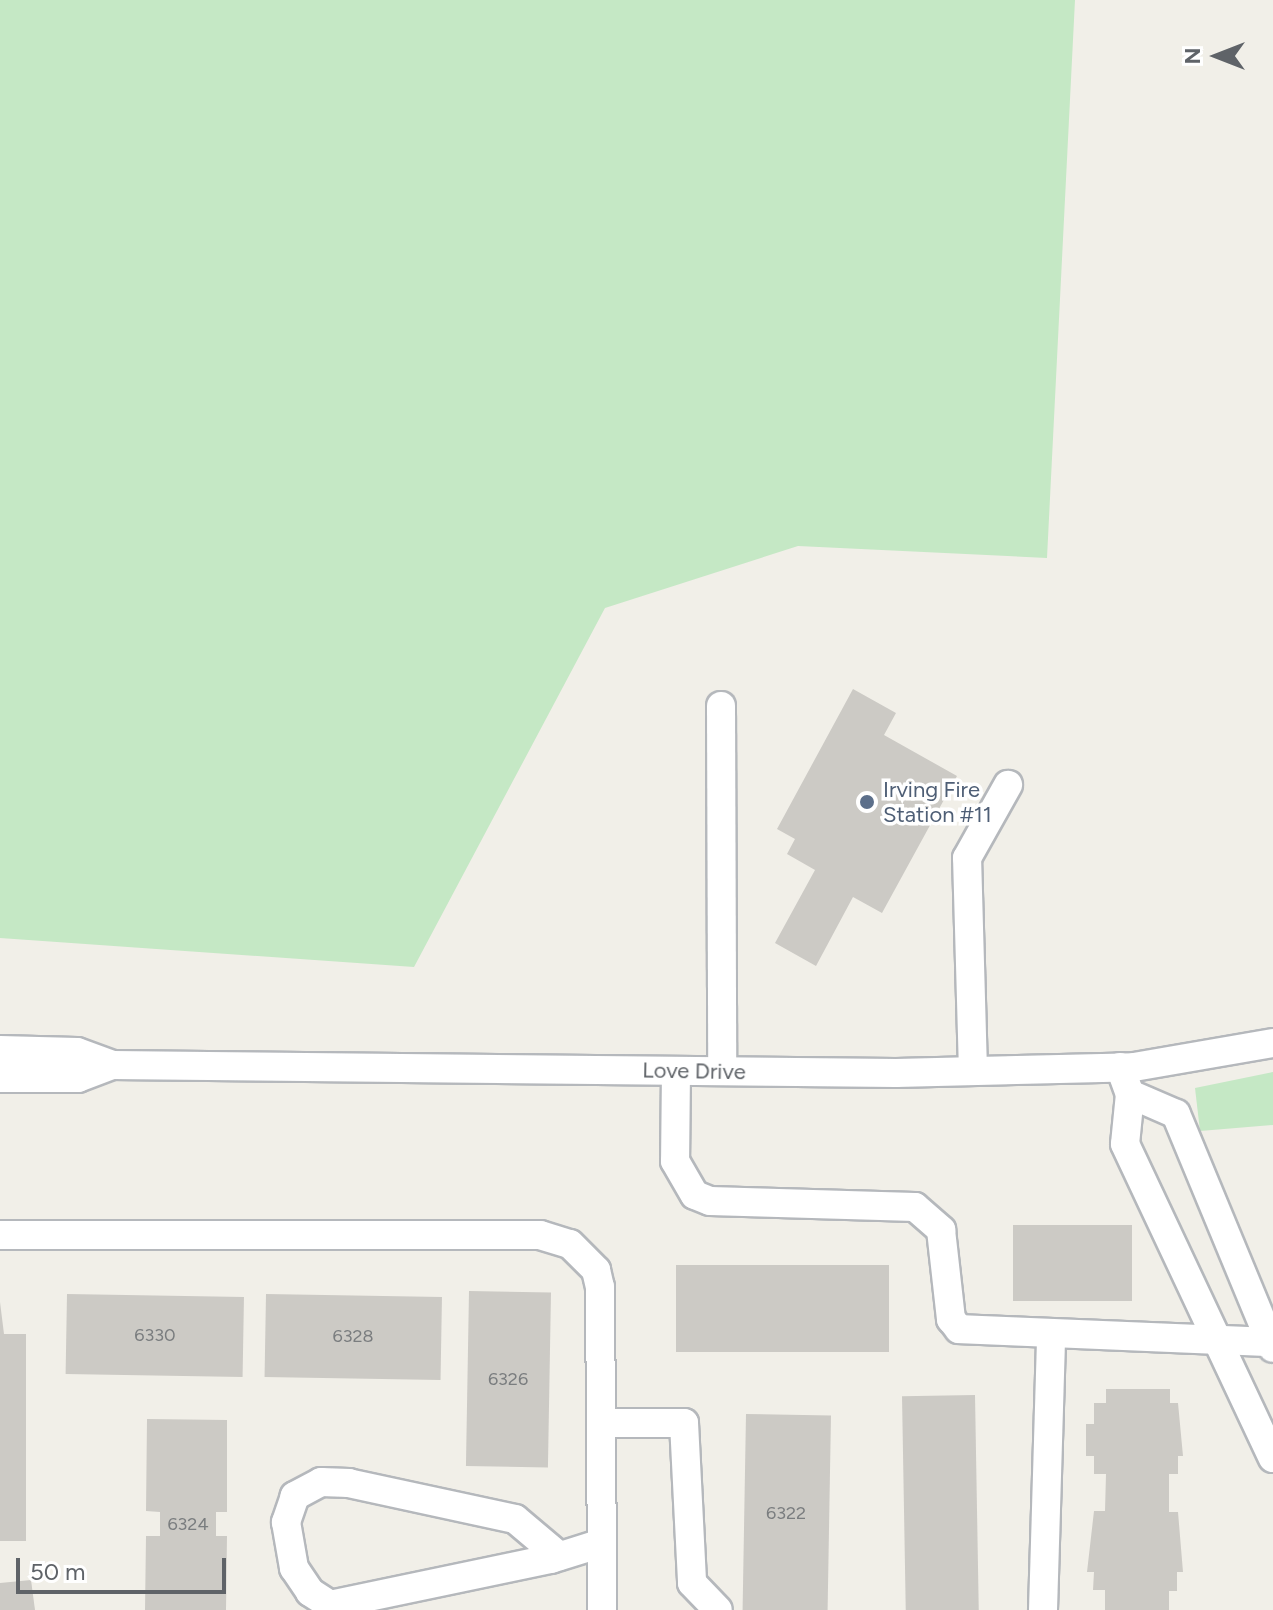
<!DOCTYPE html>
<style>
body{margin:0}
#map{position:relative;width:1273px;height:1610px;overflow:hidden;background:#f1efe8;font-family:Figtree,sans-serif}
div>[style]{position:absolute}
.green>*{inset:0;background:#c5e8c5}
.building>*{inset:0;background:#cccac5;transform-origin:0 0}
.roads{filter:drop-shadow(2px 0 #b5b8bc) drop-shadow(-2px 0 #b5b8bc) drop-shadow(0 2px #b5b8bc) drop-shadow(0 -2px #b5b8bc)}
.minor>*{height:28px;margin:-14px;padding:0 14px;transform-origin:14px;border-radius:14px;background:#fff}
.dots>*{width:22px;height:22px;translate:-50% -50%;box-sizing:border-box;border:4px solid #fff;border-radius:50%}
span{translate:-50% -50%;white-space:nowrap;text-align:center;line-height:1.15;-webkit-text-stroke:7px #fff;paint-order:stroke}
.number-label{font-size:18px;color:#7a7d7f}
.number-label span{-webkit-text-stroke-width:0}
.service-label{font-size:22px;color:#4e5e75}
.left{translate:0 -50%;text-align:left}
.street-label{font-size:22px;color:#5f6368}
.north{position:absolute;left:1177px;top:16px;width:80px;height:80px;-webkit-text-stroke:6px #fff;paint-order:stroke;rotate:270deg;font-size:22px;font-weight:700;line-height:32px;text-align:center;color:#5f6368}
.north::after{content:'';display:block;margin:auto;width:28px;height:36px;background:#5f6368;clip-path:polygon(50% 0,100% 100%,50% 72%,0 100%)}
.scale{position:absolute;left:16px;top:1558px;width:210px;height:36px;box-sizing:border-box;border:4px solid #5f6368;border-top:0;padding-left:10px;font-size:24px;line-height:28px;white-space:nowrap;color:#5f6368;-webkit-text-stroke:6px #fff;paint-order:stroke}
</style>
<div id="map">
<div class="green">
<i style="clip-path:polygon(0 0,1075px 0,1047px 558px,798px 546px,605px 608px,414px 967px,0 938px)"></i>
<i style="clip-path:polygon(1273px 1072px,1273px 1125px,1200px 1131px,1195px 1088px)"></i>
</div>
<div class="building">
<i style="clip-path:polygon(853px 689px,896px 713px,884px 735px,957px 776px,882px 913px,853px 897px,816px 966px,775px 943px,815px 870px,787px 854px,795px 839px,777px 829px)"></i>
<i style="left:1013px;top:1225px;width:119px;height:76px"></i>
<i style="left:676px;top:1265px;width:213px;height:87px"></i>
<i style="left:469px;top:1291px;width:82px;height:175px;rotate:1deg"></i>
<i style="left:67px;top:1294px;width:177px;height:80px;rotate:1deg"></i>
<i style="left:266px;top:1294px;width:176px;height:83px;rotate:1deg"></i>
<i style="clip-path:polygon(0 1302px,4px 1334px,26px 1334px,26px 1541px,0 1541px)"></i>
<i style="clip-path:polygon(1106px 1389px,1170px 1389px,1170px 1403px,1178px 1403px,1183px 1456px,1178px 1456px,1178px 1474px,1169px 1474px,1169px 1512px,1178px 1512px,1183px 1572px,1177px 1572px,1177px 1591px,1169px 1591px,1169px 1610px,1105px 1610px,1105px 1590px,1093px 1590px,1094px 1572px,1087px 1572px,1094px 1511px,1105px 1511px,1106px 1474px,1094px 1474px,1094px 1456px,1086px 1456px,1086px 1424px,1094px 1424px,1094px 1403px,1106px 1403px)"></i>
<i style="left:975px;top:1395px;width:215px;height:73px;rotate:89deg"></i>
<i style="left:746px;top:1414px;width:85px;height:196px;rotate:1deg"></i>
<i style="clip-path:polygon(147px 1419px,227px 1420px,227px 1512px,216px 1512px,216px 1536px,227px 1536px,226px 1610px,145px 1610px,146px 1536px,160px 1536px,160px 1512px,146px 1511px)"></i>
<i style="clip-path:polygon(31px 1580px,35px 1610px,0 1610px,0 1583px)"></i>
</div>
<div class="roads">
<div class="minor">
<i style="left:721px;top:706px;width:365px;rotate:89.8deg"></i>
<i style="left:0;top:1050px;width:77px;rotate:1.5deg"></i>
<i style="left:77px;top:1052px;width:37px;rotate:20deg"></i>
<i style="left:112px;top:1065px;width:784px;rotate:0.58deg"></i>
<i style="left:896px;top:1073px;width:238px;rotate:-1.4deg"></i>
<i style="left:1134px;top:1067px;width:141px;rotate:-9.8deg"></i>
<i style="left:1120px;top:1067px;width:29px;rotate:70deg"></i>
<i style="left:1130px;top:1094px;width:50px;rotate:95.7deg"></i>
<i style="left:1125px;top:1144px;width:347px;rotate:64.8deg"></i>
<i style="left:676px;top:1071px;width:90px;rotate:90.6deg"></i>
<i style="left:675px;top:1161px;width:39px;rotate:60deg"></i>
<i style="left:695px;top:1195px;width:16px;rotate:22deg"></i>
<i style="left:710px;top:1201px;width:205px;rotate:1.7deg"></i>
<i style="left:915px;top:1207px;width:35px;rotate:41deg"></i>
<i style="left:941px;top:1230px;width:90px;rotate:83.6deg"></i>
<i style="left:951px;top:1319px;width:13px;rotate:51deg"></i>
<i style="left:959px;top:1329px;width:314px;rotate:2.4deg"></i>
<i style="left:973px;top:1071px;width:213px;rotate:-91.6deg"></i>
<i style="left:967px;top:858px;width:84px;rotate:-60.7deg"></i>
<i style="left:0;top:1078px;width:78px"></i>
<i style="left:78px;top:1078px;width:36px;rotate:-21deg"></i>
<i style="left:1130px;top:1094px;width:50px;rotate:23.5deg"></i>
<i style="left:1176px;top:1114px;width:253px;rotate:67.5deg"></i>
<i style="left:0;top:1235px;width:540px"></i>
<i style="left:540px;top:1235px;width:31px;rotate:17deg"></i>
<i style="left:570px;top:1244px;width:37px;rotate:45deg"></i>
<i style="left:596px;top:1270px;width:17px;rotate:77deg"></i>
<i style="left:600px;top:1287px;width:323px;rotate:89.6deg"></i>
<i style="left:601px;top:1423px;width:83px"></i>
<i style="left:684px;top:1423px;width:160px;rotate:87.1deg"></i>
<i style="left:692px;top:1583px;width:37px;rotate:46deg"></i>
<i style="left:559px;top:1556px;width:57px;rotate:-139.9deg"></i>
<i style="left:515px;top:1519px;width:170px;rotate:-167.8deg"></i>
<i style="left:349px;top:1483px;width:28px;rotate:-178deg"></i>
<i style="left:321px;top:1482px;width:30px;rotate:152deg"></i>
<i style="left:295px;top:1496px;width:28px;rotate:109deg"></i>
<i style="left:286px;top:1522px;width:47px;rotate:80.1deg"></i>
<i style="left:294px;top:1568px;width:29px;rotate:56deg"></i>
<i style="left:310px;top:1592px;width:24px;rotate:33deg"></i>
<i style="left:330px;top:1605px;width:226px;rotate:-11.8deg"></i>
<i style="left:551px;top:1559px;width:53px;rotate:-17.4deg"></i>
<i style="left:1043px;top:1610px;width:274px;rotate:-88.3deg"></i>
</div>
</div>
<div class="dots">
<i style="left:867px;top:802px;background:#5c6f8a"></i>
</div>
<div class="number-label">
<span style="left:155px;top:1335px">6330</span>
<span style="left:353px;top:1336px">6328</span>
<span style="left:508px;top:1379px">6326</span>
<span style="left:786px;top:1513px">6322</span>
<span style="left:188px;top:1524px">6324</span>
</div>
<div class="service-label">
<span class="left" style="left:883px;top:802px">Irving Fire<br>Station #11</span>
</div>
<div class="street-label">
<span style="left:694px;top:1071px;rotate:1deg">Love Drive</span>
</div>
<div class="north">N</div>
<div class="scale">50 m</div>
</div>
